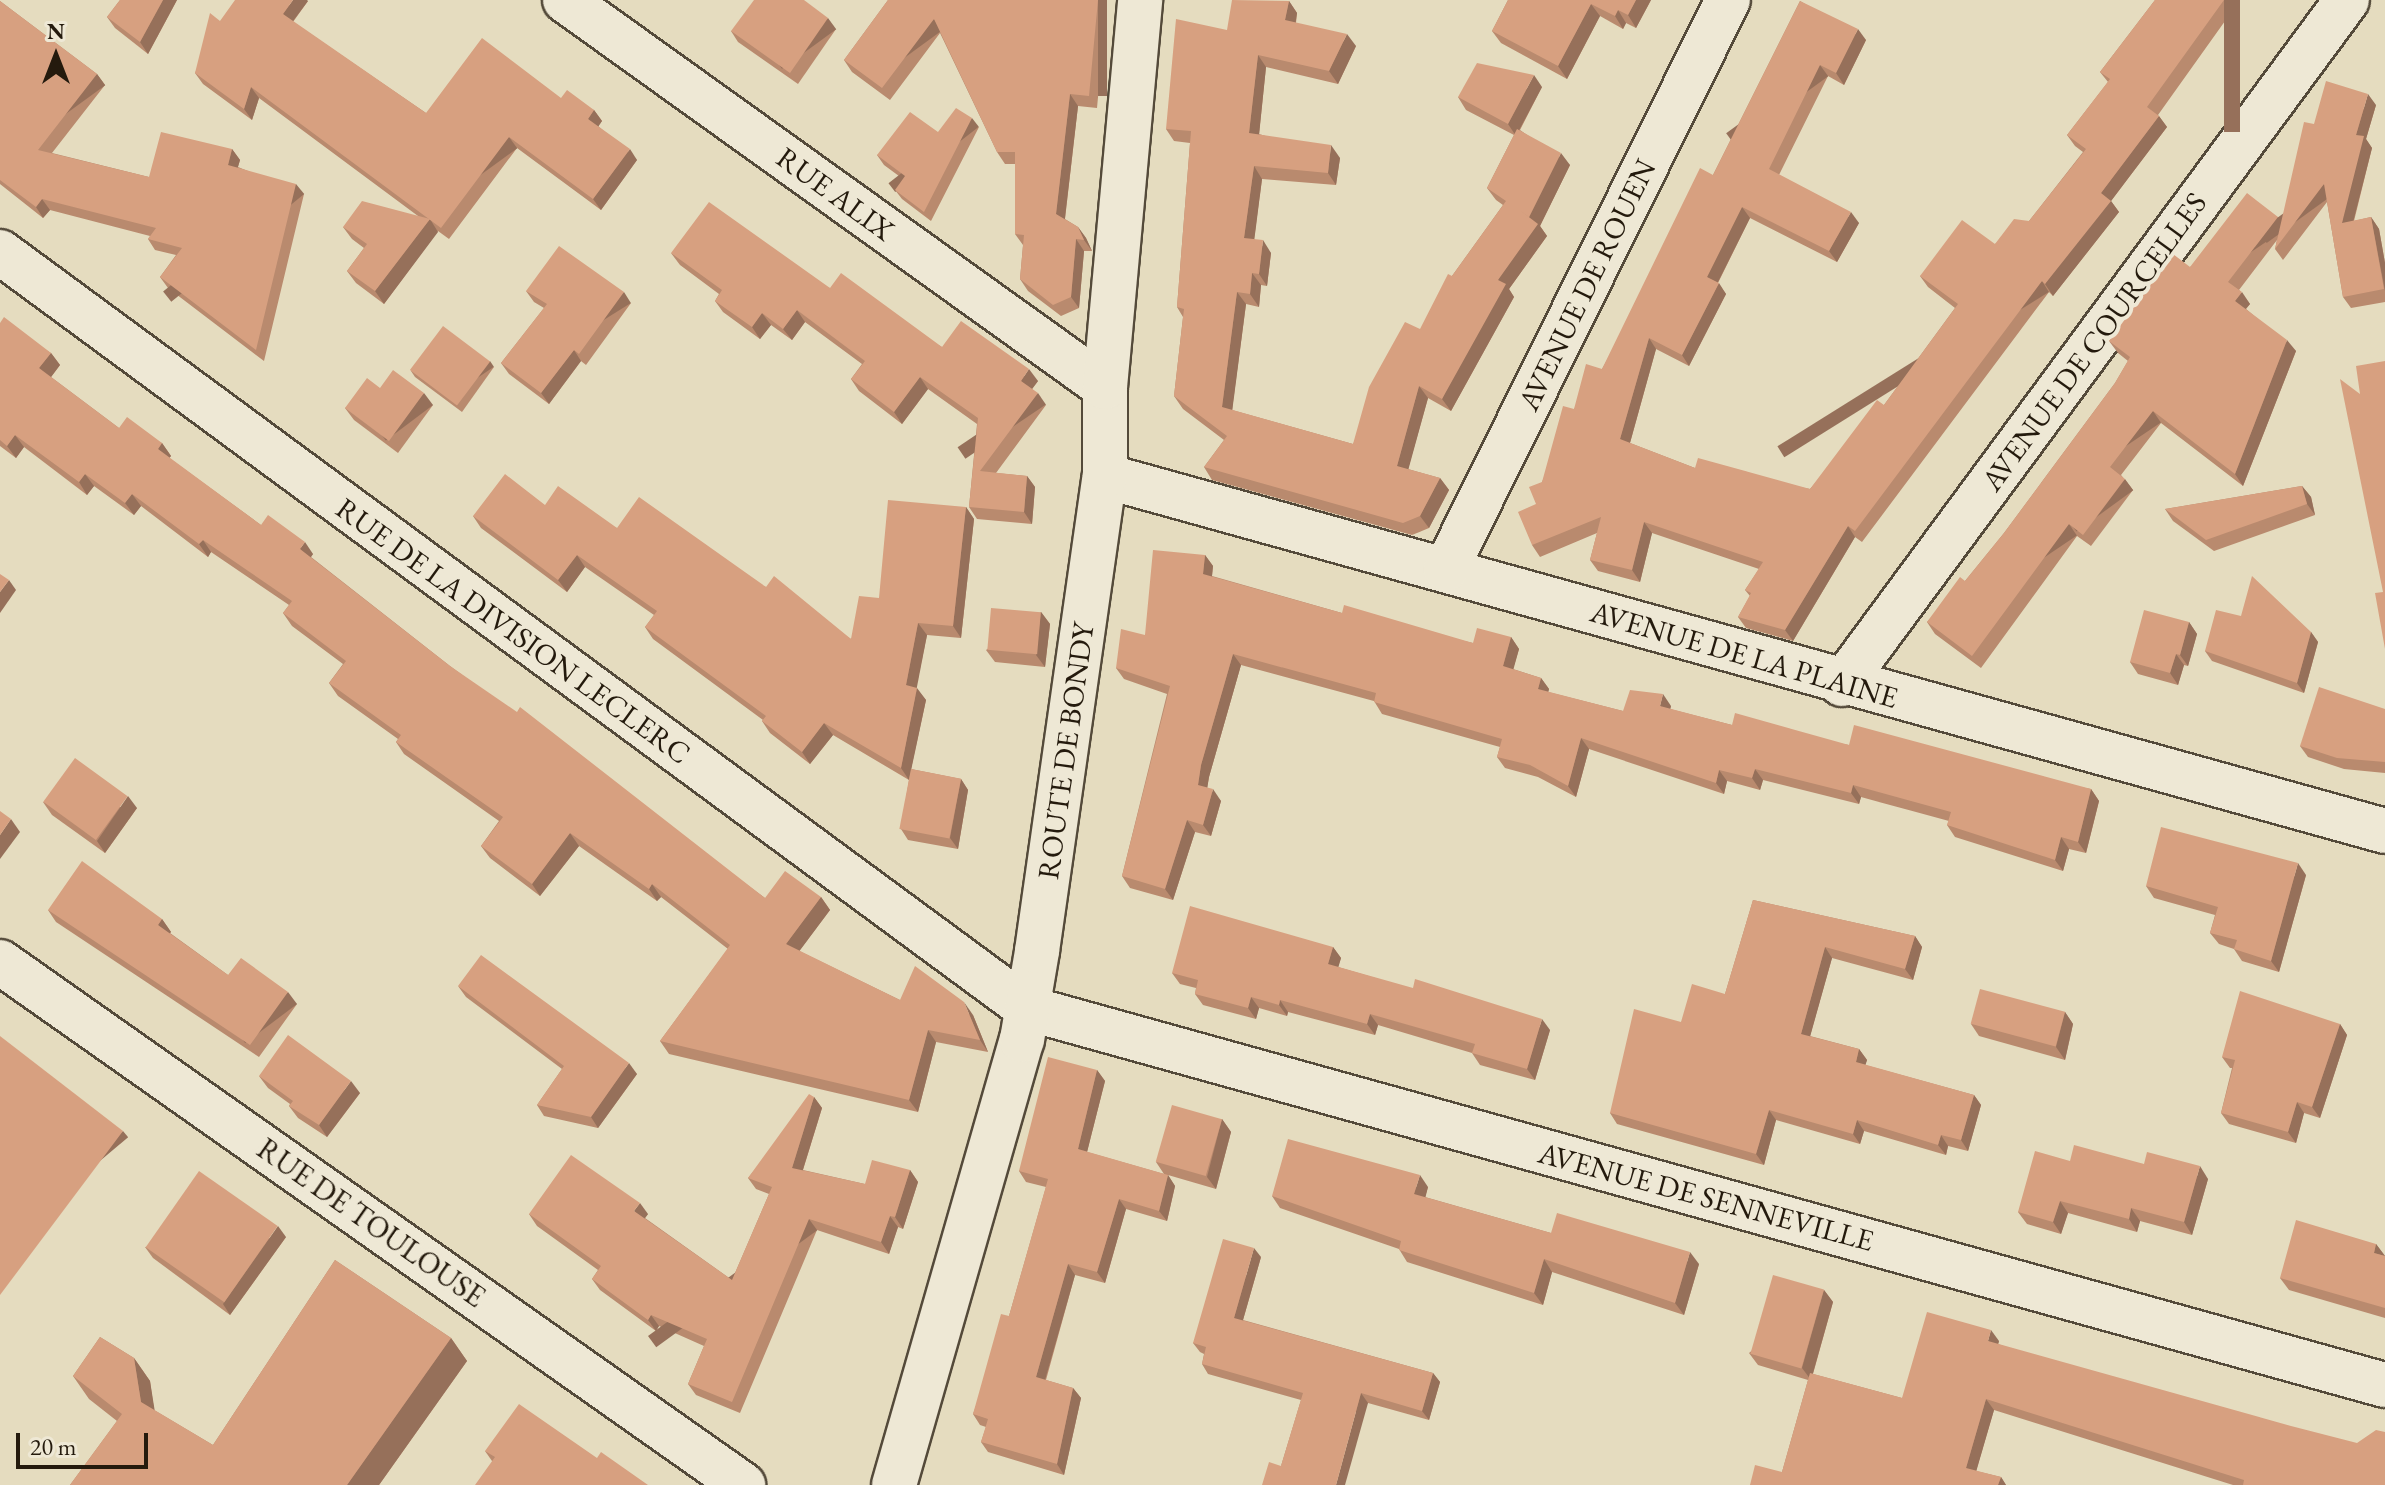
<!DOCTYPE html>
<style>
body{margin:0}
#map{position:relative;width:2385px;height:1485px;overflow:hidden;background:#e5dcbf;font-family:"EB Garamond",serif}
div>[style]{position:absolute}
.roads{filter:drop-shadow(2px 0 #544a3a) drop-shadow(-2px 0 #544a3a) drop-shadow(0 2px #544a3a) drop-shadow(0 -2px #544a3a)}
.minor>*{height:44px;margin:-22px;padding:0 22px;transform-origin:22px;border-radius:22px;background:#eee8d5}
.wall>*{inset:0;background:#b98a6e}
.shaded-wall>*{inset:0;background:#96705a;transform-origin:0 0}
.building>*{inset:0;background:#d7a080;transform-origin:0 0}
span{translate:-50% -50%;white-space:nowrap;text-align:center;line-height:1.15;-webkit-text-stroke:8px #eee8d5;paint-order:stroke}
.street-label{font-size:30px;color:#241a0d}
.north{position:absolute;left:16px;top:16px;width:80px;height:80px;-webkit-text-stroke:6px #eee8d5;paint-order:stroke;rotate:0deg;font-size:22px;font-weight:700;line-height:32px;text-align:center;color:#241a0d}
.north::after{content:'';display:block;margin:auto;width:28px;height:36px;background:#241a0d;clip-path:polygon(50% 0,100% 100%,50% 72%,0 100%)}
.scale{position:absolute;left:16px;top:1433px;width:132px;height:36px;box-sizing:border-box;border:4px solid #241a0d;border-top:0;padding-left:10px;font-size:24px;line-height:28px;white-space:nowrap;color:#241a0d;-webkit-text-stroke:6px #eee8d5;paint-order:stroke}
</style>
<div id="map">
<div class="roads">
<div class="minor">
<i style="left:565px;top:0;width:664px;rotate:35.63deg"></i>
<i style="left:0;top:252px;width:1275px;rotate:36.36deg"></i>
<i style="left:1027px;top:1008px;width:1409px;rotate:15.52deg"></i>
<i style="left:1105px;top:476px;width:1328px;rotate:15.5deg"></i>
<i style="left:1446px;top:569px;width:635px;rotate:-63.64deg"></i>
<i style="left:1842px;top:684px;width:850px;rotate:-53.56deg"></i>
<i style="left:0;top:962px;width:909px;rotate:35.14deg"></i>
<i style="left:894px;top:1485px;width:463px;rotate:-74deg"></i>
<i style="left:1022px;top:1040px;width:90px;rotate:-80.4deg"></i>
<i style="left:1037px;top:951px;width:480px;rotate:-81.9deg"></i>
<i style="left:1105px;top:476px;width:89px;rotate:-90deg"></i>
<i style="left:1105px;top:387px;width:389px;rotate:-84.8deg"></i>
</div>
</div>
<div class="wall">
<i style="clip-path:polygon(120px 0,177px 0,148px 54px,115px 28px,107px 17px)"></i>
<i style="clip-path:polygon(888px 0,1107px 0,1097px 108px,1078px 106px,1065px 219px,1078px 227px,1086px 238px,1092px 251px,1084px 251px,1079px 308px,1061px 316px,1028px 291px,1020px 279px,1023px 245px,1015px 234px,1015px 164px,1005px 164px,997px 152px,940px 33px,890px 100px,852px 72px,844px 60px)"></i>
<i style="clip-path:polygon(1508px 0,1651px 0,1636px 28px,1626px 23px,1623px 29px,1600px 16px,1567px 79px,1501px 43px,1492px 31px)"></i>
<i style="clip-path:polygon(2155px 0,2240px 0,2158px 115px,2167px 127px,2111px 201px,2119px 212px,2053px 296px,2049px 292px,1862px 542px,1855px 537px,1793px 641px,1746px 628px,1738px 617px,1750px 596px,1745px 590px,1759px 569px,1652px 533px,1640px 582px,1598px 571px,1590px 560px,1597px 533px,1540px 557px,1532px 545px,1536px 504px,1542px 482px,1574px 409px,1602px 369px,1713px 175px,1800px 1px,1866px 40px,1844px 85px,1828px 76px,1779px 175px,1859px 223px,1837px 262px,1750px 218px,1718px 283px,1726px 294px,1689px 366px,1656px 349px,1630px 443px,1695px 468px,1810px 489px,1884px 405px,1955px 308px,1928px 287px,1920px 276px,1995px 244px,2029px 221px,2083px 152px,2075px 146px,2067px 135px,2108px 82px,2100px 72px)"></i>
<i style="clip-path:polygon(0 1px,97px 74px,105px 85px,52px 153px,149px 177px,232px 149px,240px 160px,238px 167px,304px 194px,264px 361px,168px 288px,160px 277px,176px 255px,155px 250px,148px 239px,150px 236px,50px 210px,43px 218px,0 184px)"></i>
<i style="clip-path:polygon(308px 1px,293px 22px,426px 113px,561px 98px,594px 110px,602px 121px,598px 126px,637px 160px,601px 210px,517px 148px,449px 239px,438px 231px,384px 304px,356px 283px,347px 271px,364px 248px,352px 239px,343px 227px,418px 216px,259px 98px,252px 120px,203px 84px,195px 73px,220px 21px)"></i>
<i style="clip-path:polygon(1289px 1px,1297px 13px,1296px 23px,1356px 46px,1338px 84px,1266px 67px,1259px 134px,1340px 158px,1336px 185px,1262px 179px,1254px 239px,1271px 253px,1267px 286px,1261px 285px,1259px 307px,1246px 304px,1232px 410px,1353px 444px,1452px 276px,1503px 205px,1496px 200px,1487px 188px,1514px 135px,1466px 110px,1458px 97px,1542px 87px,1520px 130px,1570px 165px,1540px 226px,1547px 236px,1509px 289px,1514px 297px,1451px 411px,1428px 398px,1408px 469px,1440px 478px,1449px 490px,1429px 528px,1412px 535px,1212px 480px,1204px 467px,1224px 440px,1183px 409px,1174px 396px,1183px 317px,1177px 307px,1190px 143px,1174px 141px,1166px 129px,1227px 30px)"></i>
<i style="clip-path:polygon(836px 29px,798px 84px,738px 42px,731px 31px)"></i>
<i style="clip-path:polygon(2376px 105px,2366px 139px,2372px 148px,2354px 221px,2371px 217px,2379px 229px,2385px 263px,2385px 302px,2351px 308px,2343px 297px,2327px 202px,2283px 260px,2275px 249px,2277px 240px,2239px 290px,2250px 304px,2246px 309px,2296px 351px,2243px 486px,2161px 423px,2121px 475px,2133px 490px,2091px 546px,2077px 536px,1981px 668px,1935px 634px,1927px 622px,1965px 581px,2004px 533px,2115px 383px,2128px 361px,2118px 353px,2109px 341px,2190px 267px,2278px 217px,2281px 222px,2314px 124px)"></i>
<i style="clip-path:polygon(979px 127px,931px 221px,902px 199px,895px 190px,903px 179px,884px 165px,877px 155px,938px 132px)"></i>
<i style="clip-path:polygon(671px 253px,830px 288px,942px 347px,1038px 381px,1032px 389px,1046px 405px,996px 473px,1027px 476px,1035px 487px,1032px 524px,977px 519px,969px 507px,977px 424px,928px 389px,902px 424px,859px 391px,851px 379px,862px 364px,805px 322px,792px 340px,771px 325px,760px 339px,723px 312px,715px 301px,719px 294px,680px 265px)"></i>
<i style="clip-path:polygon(526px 291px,631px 303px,586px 365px,581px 361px,549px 404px,509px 374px,501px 363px,544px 308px,534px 302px)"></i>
<i style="clip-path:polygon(0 323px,51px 353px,60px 365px,51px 377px,119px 428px,162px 443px,171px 456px,169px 458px,261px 525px,313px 554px,311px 557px,450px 666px,765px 898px,821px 897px,830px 910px,799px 951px,900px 1000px,973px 1015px,988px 1052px,936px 1042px,918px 1112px,669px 1054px,660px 1041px,728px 949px,661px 897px,657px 901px,579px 846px,540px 896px,490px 858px,481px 846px,499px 821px,404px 754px,396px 742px,398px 739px,338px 696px,329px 683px,343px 664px,292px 626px,283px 613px,289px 605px,211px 552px,208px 557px,141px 506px,134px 515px,94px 486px,87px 495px,24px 447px,16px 458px,0 446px)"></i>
<i style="clip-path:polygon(494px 367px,462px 412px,415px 377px,411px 371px)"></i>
<i style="clip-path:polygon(380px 388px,433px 405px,398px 453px,354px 420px,345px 408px)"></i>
<i style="clip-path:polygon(2302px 486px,2311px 497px,2315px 515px,2214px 551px,2173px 521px,2165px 509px)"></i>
<i style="clip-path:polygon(545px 505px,617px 528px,766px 587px,851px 639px,879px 598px,966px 507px,974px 519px,961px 638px,927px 635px,916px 688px,926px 700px,911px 769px,961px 779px,968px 790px,958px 849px,908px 840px,901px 829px,909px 780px,833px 735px,810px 764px,770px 733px,762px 721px,763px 720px,653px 639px,645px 627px,654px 615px,585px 567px,567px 592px,481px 528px,473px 516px)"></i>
<i style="clip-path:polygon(1205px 555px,1213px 566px,1212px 576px,1342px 613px,1473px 643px,1511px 637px,1519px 649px,1513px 669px,1541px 678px,1549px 689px,1548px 692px,1623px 711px,1671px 706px,1670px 709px,1732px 725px,1849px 745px,2091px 789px,2099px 801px,2086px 853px,2069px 849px,2063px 871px,1955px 837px,1947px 825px,1949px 821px,1861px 797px,1859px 804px,1763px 780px,1760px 790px,1727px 781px,1724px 794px,1589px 749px,1576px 797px,1538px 777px,1505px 768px,1497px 757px,1500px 747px,1382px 714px,1374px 701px,1241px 665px,1209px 777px,1207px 788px,1221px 801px,1211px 836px,1195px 832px,1173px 900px,1130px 888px,1122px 876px,1167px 694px,1124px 679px,1116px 668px,1145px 635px)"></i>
<i style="clip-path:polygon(1041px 612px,1050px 624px,1045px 667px,995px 662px,986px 650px)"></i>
<i style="clip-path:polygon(2241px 616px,2311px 632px,2318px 642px,2304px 693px,2212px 661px,2205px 651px)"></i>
<i style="clip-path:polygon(2189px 622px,2197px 634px,2188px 666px,2184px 665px,2178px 685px,2138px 674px,2130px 662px)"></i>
<i style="clip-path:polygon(2385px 709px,2385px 773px,2344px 769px,2308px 757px,2300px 746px)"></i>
<i style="clip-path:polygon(43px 802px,137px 808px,105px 853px,52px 815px)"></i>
<i style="clip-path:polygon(2306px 875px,2279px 972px,2242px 961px,2234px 949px,2219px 944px,2210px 933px,2215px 915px,2154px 898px,2146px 886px)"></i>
<i style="clip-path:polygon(1753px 900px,1915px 936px,1922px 947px,1913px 980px,1832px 958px,1810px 1036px,1859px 1049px,1867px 1060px,1865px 1065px,1974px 1095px,1981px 1105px,1968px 1151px,1948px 1146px,1946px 1155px,1864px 1131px,1860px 1144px,1776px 1120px,1764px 1165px,1617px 1124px,1610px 1113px,1681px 1022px,1725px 994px)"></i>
<i style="clip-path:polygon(48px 910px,162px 919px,171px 932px,170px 933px,228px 975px,297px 1004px,259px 1057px,56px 922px)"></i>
<i style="clip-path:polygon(1333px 947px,1341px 958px,1338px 967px,1550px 1030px,1535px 1080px,1480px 1065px,1472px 1053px,1378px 1025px,1375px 1035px,1288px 1012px,1287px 1016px,1259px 1008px,1256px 1019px,1203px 1005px,1195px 994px,1196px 988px,1180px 984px,1172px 973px)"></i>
<i style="clip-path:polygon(458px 986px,637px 1074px,598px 1128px,544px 1116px,537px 1105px,562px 1069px,466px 997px)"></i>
<i style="clip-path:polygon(2065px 1012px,2073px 1024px,2065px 1060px,1979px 1036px,1971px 1024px)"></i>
<i style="clip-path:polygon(2340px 1024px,2347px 1035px,2320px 1118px,2304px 1113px,2296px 1143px,2229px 1124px,2221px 1113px,2232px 1068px,2230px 1068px,2222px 1057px)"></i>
<i style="clip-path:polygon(1097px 1070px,1105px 1081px,1087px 1152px,1164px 1174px,1156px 1162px,1222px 1119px,1231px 1132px,1216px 1189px,1168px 1175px,1175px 1186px,1167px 1221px,1126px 1209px,1105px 1283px,1075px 1275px,1046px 1380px,1073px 1388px,1081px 1398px,1064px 1475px,988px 1452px,981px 1442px,986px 1427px,980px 1425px,973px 1414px,1009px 1316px,1046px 1187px,1026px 1182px,1019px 1171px)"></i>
<i style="clip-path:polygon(259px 1076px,360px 1093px,327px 1137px,298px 1118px,289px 1106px,290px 1104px,268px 1088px)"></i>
<i style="clip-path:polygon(814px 1097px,822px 1108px,803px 1170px,865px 1184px,910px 1170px,918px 1182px,903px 1229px,898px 1227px,889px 1254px,817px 1230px,740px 1413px,696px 1395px,688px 1384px,704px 1346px,659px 1326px,656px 1331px,600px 1290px,592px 1279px,598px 1270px,537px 1226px,529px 1214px,648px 1214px,645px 1218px,732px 1280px,769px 1194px,756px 1189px,748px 1178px)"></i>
<i style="clip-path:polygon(2070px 1161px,2144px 1164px,2208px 1179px,2192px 1235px,2140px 1221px,2137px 1232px,2068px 1213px,2061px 1234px,2027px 1224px,2018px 1212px)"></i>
<i style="clip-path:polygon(1428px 1187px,1425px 1197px,1551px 1233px,1699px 1264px,1684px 1315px,1552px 1272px,1543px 1305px,1407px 1262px,1399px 1249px,1280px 1208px,1272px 1196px)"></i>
<i style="clip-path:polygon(286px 1237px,230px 1315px,153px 1258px,145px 1247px)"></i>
<i style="clip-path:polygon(2376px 1244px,2385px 1256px,2385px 1318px,2289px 1290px,2280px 1278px)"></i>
<i style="clip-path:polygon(1261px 1257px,1243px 1320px,1433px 1373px,1440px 1382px,1429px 1420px,1368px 1403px,1281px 1466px,1301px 1400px,1208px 1374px,1202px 1364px,1204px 1354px,1200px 1352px,1193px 1343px)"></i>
<i style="clip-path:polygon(335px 1260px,451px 1338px,467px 1361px,379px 1485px,70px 1485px,117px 1421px,89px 1399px,73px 1376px,100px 1337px,134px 1358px,150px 1381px,154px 1410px,213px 1445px)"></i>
<i style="clip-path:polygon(1824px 1290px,1833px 1302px,1813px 1374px,1902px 1398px,1999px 1341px,1998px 1344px,2385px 1485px,2233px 1485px,1994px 1410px,1976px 1471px,2001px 1477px,2006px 1485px,1750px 1485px,1782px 1472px,1808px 1380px,1758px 1365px,1749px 1353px)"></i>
<i style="clip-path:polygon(485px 1451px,597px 1458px,492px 1461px)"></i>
</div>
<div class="shaded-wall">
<i style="clip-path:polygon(163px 0,177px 0,148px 54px,140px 42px)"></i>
<i style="clip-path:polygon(293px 0,307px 0,308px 1px,290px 25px,283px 14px)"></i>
<i style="left:1098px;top:0;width:9px;height:96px"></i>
<i style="clip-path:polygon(1636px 0,1651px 0,1636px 28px,1628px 15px)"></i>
<i style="left:2224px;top:0;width:16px;height:132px"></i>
<i style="clip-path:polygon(1289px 1px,1297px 13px,1294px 33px,1285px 20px)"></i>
<i style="clip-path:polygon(1591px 4px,1600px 16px,1567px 79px,1558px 66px)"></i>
<i style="clip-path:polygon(1618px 10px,1626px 23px,1623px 29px,1615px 16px)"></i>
<i style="left:828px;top:18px;width:14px;height:67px;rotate:54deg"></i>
<i style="left:934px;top:19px;width:14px;height:86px;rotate:54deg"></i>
<i style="clip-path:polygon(1858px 29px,1866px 40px,1844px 85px,1836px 73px)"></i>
<i style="clip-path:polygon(1347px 34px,1356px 46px,1338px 84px,1329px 71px)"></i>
<i style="clip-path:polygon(1258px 55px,1266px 67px,1258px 145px,1249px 133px)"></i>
<i style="left:1820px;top:65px;width:14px;height:116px;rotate:54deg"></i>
<i style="left:97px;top:74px;width:14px;height:96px;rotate:54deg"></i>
<i style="clip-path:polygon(1534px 75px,1542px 87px,1516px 136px,1508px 124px)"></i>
<i style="clip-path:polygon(251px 87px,259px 98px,252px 120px,244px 109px)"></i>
<i style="clip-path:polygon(1070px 94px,1078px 106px,1064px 226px,1056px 214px)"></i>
<i style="clip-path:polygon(2368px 94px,2376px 105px,2366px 139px,2372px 148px,2350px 234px,2342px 223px,2356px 135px)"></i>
<i style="clip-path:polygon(594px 110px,602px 121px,596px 130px,588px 119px)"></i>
<i style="clip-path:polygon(2159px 116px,2167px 127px,2111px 201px,2119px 212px,2053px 296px,2045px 284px,2101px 193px)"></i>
<i style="left:972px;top:118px;width:11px;height:106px;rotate:52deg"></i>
<i style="left:509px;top:137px;width:14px;height:114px;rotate:54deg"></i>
<i style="clip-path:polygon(1331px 145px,1340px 158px,1336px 185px,1328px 173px)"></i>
<i style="clip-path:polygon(232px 149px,240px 160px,235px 176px,228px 165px)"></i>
<i style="clip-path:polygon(630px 149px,637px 160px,601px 210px,593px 199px)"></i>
<i style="clip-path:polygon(1561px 153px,1570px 165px,1540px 226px,1547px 236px,1509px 289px,1514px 297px,1451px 411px,1442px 399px,1498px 280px)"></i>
<i style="clip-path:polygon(1254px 166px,1262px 179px,1253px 250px,1244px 238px)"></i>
<i style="left:296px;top:184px;width:13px;height:171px;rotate:51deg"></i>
<i style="left:2324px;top:184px;width:14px;height:81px;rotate:54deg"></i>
<i style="clip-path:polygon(42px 199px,50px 210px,43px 218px,36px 207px)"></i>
<i style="clip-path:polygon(1742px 207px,1750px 218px,1715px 288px,1707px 277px)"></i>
<i style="clip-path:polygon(1851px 212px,1859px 223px,1837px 262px,1829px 251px)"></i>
<i style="left:2278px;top:217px;width:14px;height:82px;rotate:56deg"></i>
<i style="clip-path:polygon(2371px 217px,2379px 229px,2385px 263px,2385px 291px)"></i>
<i style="clip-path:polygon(430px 219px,438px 232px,384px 304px,375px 291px)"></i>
<i style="clip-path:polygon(1078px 227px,1086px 238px,1092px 251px,1084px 240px)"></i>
<i style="clip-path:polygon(1076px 239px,1084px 251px,1079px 308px,1071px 297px)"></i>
<i style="clip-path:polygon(1263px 240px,1271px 253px,1267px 286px,1259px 274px)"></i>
<i style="clip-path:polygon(1252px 273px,1261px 285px,1259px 307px,1250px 294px)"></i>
<i style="left:2042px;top:281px;width:13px;height:312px;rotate:58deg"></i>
<i style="clip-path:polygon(1719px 283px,1726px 294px,1689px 366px,1682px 355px)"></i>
<i style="left:624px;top:292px;width:13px;height:77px;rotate:58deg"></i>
<i style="clip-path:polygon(1237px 292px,1246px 304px,1231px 420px,1222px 407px)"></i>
<i style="clip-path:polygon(2242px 292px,2250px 304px,2243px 312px,2235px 301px)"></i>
<i style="clip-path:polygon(797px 310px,805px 322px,792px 340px,783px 329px)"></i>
<i style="clip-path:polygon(762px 313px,771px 325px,760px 339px,752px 327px)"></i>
<i style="clip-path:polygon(1649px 338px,1656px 349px,1628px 450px,1620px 439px)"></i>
<i style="clip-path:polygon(2287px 340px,2296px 351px,2243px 486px,2235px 474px)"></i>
<i style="clip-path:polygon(574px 350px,581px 361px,549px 404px,541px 393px)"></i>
<i style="clip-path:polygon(51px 353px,60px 365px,48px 381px,39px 368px)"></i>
<i style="left:490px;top:361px;width:7px;height:55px;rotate:56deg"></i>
<i style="clip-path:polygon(1029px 369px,1038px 381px,1029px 393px,1021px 381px)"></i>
<i style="clip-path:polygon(920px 377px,928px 389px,902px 424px,894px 412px)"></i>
<i style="clip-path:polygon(1419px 386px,1428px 398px,1406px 478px,1397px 466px)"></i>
<i style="left:424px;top:393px;width:15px;height:59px;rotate:53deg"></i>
<i style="left:1038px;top:393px;width:14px;height:97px;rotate:56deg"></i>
<i style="left:2153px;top:411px;width:14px;height:71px;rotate:56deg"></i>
<i style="clip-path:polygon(15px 435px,24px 447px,16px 458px,7px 446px)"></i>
<i style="clip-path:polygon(162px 443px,171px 456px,166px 462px,158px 449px)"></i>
<i style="clip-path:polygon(85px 474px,94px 486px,87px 495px,79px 482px)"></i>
<i style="clip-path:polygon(1027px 476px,1035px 487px,1032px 524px,1024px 512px)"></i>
<i style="clip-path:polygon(1440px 478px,1449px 490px,1429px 528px,1420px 516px)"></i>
<i style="left:2125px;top:479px;width:14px;height:70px;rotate:54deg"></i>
<i style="clip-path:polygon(2302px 486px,2311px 497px,2315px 515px,2307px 504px)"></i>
<i style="clip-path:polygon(132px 494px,141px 506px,134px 515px,125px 503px)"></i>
<i style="clip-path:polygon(966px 507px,974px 519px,961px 638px,953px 626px)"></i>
<i style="clip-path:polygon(1644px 522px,1652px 533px,1640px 582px,1632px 570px)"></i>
<i style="left:2069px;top:524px;width:14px;height:164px;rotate:56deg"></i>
<i style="clip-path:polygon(1848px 526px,1855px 537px,1793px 641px,1785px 630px)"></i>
<i style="clip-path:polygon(203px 540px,211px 552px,208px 557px,199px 544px)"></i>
<i style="clip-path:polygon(305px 542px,313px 554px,308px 561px,300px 549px)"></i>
<i style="clip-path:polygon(577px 555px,585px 567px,567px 592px,558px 580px)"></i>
<i style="clip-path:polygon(1205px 555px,1213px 566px,1211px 585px,1203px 574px)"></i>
<i style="clip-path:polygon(9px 580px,16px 590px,0 613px,0 592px)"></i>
<i style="clip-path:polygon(1041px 612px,1050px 624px,1045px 667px,1036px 655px)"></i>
<i style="clip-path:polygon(2189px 622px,2197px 634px,2188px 666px,2180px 655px)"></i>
<i style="clip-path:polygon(918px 623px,927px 635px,915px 697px,906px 685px)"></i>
<i style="clip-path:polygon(2311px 632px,2318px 642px,2304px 693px,2297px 683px)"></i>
<i style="clip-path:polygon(1511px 637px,1519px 649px,1511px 678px,1503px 666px)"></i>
<i style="clip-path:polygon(1233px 654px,1241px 665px,1209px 777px,1206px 796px,1198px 785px,1201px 765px)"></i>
<i style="clip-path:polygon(2176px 654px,2184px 665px,2178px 685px,2170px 673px)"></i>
<i style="clip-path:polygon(1541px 678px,1549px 689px,1546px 701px,1538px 689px)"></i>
<i style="clip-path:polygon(917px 688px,926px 700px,909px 780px,901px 768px)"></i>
<i style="clip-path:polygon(1663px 694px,1671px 706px,1668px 718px,1660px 706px)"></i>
<i style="clip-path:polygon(824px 723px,833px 735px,810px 764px,802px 752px)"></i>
<i style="clip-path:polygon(1581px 738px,1589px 749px,1576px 797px,1568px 786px)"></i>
<i style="clip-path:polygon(1755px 769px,1763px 780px,1760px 790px,1752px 778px)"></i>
<i style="clip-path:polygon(1719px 770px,1727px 781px,1724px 794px,1716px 783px)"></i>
<i style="clip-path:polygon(961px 779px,968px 790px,958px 849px,950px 838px)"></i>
<i style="clip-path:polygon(1853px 785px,1861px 797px,1859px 804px,1851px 793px)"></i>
<i style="clip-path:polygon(1213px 789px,1221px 801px,1211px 836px,1203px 825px)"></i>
<i style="clip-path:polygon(2091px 789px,2099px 801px,2086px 853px,2078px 842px)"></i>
<i style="clip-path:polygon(128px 796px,137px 808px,105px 853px,97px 841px)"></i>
<i style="clip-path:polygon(11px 819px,20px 832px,0 859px,0 835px)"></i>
<i style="clip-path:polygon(1187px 820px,1195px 832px,1173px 900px,1165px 889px)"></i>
<i style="clip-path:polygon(570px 833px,579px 846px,540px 896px,532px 884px)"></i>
<i style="clip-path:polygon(2061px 837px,2069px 849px,2063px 871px,2055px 860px)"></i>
<i style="clip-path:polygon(2298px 863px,2306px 875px,2279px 972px,2271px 961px)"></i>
<i style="clip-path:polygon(652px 884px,661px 897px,657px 901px,649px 889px)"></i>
<i style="clip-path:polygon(821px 897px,830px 910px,795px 957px,786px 944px)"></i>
<i style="clip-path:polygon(162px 919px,171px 932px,166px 937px,158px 925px)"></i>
<i style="clip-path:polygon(1915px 936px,1922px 947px,1913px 980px,1905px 969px)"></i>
<i style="clip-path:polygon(1333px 947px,1341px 958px,1336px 975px,1328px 964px)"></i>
<i style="clip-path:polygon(1825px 947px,1832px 958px,1808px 1044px,1801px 1034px)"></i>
<i style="left:288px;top:992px;width:15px;height:65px;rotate:53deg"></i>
<i style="clip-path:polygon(1251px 997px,1259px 1008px,1256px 1019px,1248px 1008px)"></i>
<i style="clip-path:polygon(1280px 1000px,1288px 1012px,1287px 1016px,1279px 1005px)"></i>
<i style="clip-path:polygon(964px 1002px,973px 1015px,988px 1052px,980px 1040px)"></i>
<i style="clip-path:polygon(2065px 1012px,2073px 1024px,2065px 1060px,2056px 1047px)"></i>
<i style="clip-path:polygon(1370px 1014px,1378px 1025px,1375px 1035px,1367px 1024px)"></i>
<i style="clip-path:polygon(1542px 1019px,1550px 1030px,1535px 1080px,1527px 1069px)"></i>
<i style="clip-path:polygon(2340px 1024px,2347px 1035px,2320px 1118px,2312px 1107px)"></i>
<i style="clip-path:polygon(928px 1030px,936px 1042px,918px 1112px,909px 1100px)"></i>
<i style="clip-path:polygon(1859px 1049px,1867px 1060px,1863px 1073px,1856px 1062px)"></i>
<i style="clip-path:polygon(629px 1063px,637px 1074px,598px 1128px,591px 1117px)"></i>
<i style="clip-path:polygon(1097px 1070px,1105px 1081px,1085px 1160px,1078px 1149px)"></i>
<i style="clip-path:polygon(351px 1081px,360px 1093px,327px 1137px,319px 1125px)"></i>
<i style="clip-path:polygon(1974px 1095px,1981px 1105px,1968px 1151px,1961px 1140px)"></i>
<i style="clip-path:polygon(814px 1097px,822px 1108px,800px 1179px,792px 1168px)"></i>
<i style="clip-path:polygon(2297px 1102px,2304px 1113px,2296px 1143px,2288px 1132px)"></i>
<i style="clip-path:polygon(1769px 1110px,1776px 1120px,1764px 1165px,1756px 1154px)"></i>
<i style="clip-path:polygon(1222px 1119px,1231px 1132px,1216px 1189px,1207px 1177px)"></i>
<i style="clip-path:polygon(1857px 1120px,1864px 1131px,1860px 1144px,1853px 1134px)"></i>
<i style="left:123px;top:1131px;width:8px;height:205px;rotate:50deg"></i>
<i style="clip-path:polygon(1941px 1135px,1948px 1146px,1946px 1155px,1938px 1145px)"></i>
<i style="clip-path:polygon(2200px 1166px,2208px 1179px,2192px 1235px,2184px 1222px)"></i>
<i style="clip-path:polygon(910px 1170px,918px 1182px,903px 1229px,895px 1217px)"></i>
<i style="clip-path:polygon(1168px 1175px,1175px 1186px,1167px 1221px,1159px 1211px)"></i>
<i style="clip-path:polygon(1420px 1175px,1428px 1187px,1423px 1207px,1414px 1194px)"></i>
<i style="clip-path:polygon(1119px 1199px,1126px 1209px,1105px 1283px,1097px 1272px)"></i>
<i style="clip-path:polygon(2060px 1201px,2068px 1213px,2061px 1234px,2053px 1222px)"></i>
<i style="clip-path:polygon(640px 1203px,648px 1214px,642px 1222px,634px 1211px)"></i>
<i style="clip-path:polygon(2131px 1208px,2140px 1221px,2137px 1232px,2129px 1219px)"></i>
<i style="clip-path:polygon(890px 1216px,898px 1227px,889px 1254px,881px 1242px)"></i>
<i style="left:809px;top:1219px;width:14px;height:199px;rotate:54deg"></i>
<i style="clip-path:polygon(278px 1226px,286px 1237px,230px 1315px,223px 1304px)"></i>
<i style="clip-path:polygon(2376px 1244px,2385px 1256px,2374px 1253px)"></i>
<i style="clip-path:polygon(1254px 1248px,1261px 1257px,1241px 1327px,1234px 1318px)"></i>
<i style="clip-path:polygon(1690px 1252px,1699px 1264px,1684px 1315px,1675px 1303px)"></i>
<i style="clip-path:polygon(1544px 1259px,1552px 1272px,1543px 1305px,1534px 1293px)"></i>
<i style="clip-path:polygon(1068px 1264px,1075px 1275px,1043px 1387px,1036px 1377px)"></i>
<i style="clip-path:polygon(1824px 1290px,1833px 1302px,1811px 1380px,1802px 1368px)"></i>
<i style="clip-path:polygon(651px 1315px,659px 1326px,656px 1331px,648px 1320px)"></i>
<i style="clip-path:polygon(1991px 1330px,1999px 1341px,1996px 1352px,1988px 1341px)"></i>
<i style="clip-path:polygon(451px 1338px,467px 1361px,379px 1485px,347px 1485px)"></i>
<i style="clip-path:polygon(134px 1358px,150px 1381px,157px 1425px,141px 1402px)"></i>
<i style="clip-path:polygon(1433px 1373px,1440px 1382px,1429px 1420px,1422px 1411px)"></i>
<i style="clip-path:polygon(1073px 1388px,1081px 1398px,1064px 1475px,1057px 1464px)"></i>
<i style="clip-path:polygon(1361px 1393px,1368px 1403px,1345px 1485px,1336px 1485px)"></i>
<i style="clip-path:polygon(1986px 1399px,1994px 1410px,1974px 1479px,1966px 1468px)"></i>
<i style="clip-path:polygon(2001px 1477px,2006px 1485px,1998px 1485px)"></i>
</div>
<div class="building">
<i style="clip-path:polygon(120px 0,163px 0,140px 42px,107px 17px)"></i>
<i style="clip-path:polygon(235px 0,293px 0,283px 14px,426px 113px,482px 38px,561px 98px,567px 90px,594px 110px,588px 119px,630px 149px,593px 199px,509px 137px,441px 228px,251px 87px,244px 109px,195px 73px,210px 13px,220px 21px)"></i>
<i style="clip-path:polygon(754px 0,804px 0,828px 18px,790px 73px,731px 31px)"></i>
<i style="clip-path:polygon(888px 0,1098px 0,1089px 96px,1070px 94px,1056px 214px,1078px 227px,1084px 240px,1076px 239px,1071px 297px,1053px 305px,1020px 279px,1024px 235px,1015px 234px,1015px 152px,997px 152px,934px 19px,882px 88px,844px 60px)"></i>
<i style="clip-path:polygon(1232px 0,1289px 1px,1285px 20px,1347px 34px,1329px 71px,1258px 55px,1249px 133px,1331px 145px,1328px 173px,1254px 166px,1244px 238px,1263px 240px,1259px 274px,1252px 273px,1250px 294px,1237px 292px,1222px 407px,1353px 444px,1369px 387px,1405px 322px,1420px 329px,1448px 274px,1452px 276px,1506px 201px,1487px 188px,1517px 129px,1561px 153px,1529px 217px,1517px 208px,1538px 224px,1498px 280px,1506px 284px,1442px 399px,1419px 386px,1397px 466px,1440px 478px,1420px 516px,1403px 523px,1204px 467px,1227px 436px,1174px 396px,1184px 309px,1177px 307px,1191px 131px,1166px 129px,1176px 19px,1227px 30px)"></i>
<i style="clip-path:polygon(1508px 0,1636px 0,1628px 15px,1618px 10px,1615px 16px,1591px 4px,1558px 66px,1492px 31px)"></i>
<i style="clip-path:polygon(2155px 0,2224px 0,2147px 107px,2159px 116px,2101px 193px,2111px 201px,2045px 284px,2042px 281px,1855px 531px,1848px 526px,1785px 630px,1738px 617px,1751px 593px,1745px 590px,1763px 562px,1644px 522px,1632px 570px,1590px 560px,1601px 517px,1532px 545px,1518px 512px,1536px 504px,1529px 487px,1542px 482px,1563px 406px,1574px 409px,1586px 364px,1602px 369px,1700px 168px,1713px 175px,1800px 1px,1858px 29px,1836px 73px,1820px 65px,1769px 169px,1851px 212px,1829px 251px,1742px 207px,1707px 277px,1719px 283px,1682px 355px,1649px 338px,1620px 439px,1695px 468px,1698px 458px,1810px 489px,1877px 400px,1884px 405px,1958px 304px,1920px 276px,1962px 220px,1995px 244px,2014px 219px,2029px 221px,2086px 149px,2067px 135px,2110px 79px,2100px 72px)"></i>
<i style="clip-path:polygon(0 1px,97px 74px,38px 150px,149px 177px,161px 132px,232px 149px,228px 165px,296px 184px,256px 350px,160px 277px,182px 248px,148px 239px,156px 228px,42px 199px,36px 207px,0 180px)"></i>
<i style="clip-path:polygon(1477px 63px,1534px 75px,1508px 124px,1458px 97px)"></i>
<i style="clip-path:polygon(2326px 81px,2368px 94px,2356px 135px,2364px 136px,2342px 223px,2371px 217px,2384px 289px,2343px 297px,2324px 184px,2275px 249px,2304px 122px,2314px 124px)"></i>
<i style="clip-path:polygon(956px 108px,972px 118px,924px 212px,895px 190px,905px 176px,877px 155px,910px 112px,938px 132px)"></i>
<i style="clip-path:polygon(2247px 193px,2278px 217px,2228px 282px,2242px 292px,2235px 301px,2287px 340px,2235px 474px,2153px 411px,2110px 467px,2125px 479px,2083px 535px,2069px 524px,1972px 656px,1927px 622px,1960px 577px,1965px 581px,2004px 533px,2115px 383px,2130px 357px,2109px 341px,2173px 254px,2190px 267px)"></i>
<i style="clip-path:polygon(362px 201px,430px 219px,375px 291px,347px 271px,367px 244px,343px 227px)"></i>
<i style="clip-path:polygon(709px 202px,830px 288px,841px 273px,942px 347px,961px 321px,1029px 369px,1021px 381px,1038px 393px,980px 471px,1027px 476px,1024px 512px,969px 507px,978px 418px,920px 377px,894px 412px,851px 379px,865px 361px,797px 310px,783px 329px,762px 313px,752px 327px,715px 301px,722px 290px,671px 253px)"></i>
<i style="clip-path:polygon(559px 246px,624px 292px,579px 354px,574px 350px,541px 393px,501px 363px,547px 304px,526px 291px)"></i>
<i style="clip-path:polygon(4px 317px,51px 353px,39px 368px,119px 428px,127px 417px,162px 443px,158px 449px,261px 525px,268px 515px,305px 542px,300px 549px,450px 666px,517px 712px,520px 707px,765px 898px,785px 871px,821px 897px,786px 944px,900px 1000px,915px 966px,964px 1002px,980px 1040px,928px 1030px,909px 1100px,660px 1041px,730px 945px,652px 884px,649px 889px,570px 833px,532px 884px,481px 846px,503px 817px,396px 742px,401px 735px,329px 683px,346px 661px,283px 613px,292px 601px,203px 540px,199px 544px,132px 494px,125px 503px,85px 474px,79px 482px,15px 435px,7px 446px,0 440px,0 323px)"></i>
<i style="left:443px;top:326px;width:59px;height:55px;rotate:37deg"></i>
<i style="clip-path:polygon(2385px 361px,2385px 649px,2375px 593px,2383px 592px,2340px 379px,2360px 394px,2356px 366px)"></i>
<i style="clip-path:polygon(393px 370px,424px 393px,389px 441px,345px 408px,367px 378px,380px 388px)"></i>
<i style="clip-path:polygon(505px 474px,545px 505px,558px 486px,617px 528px,639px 497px,766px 587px,774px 576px,851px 639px,859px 596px,879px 598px,888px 500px,966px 507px,953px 626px,918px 623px,906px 685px,917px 688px,901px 768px,824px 723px,802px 752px,762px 721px,766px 716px,645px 627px,657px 611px,577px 555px,558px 580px,473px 516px)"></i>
<i style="clip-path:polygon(2302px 486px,2307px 504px,2206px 540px,2165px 509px)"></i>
<i style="clip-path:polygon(1153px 550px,1205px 555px,1203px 574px,1342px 613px,1344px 605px,1473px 643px,1477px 628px,1511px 637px,1503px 666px,1541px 678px,1538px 689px,1623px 711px,1630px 690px,1663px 694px,1660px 706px,1732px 725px,1735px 713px,1849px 745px,1854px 725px,2091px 789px,2078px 842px,2061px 837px,2055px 860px,1947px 825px,1951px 812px,1853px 785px,1851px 793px,1755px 769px,1752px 778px,1719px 770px,1716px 783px,1581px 738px,1568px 786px,1530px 765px,1497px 757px,1502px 739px,1374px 702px,1376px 693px,1233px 654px,1201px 765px,1198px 785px,1213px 789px,1203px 825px,1187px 820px,1165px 889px,1122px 876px,1170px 686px,1116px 668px,1121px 629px,1145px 635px)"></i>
<i style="clip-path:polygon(0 574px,9px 580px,0 592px)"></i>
<i style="clip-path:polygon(2252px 576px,2311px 632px,2297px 683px,2205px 651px,2216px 610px,2241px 616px)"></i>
<i style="left:991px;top:608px;width:50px;height:42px;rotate:5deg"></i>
<i style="clip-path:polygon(2144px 610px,2189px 622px,2180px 655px,2176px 654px,2170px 673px,2130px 662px)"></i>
<i style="clip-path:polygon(2319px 687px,2385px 709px,2385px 762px,2337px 758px,2300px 746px)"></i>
<i style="left:75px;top:758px;width:65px;height:54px;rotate:36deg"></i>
<i style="left:911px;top:769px;width:51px;height:61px;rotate:11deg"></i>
<i style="clip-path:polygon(0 811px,11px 819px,0 835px)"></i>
<i style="clip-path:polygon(2161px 827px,2298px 863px,2271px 961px,2234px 949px,2237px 940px,2210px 933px,2218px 907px,2146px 886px)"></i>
<i style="clip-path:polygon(82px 861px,162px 919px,158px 925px,228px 975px,241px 958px,288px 992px,250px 1045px,48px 910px)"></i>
<i style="clip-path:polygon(1753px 900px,1915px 936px,1905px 969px,1825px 947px,1801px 1034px,1859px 1049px,1856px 1062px,1974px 1095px,1961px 1140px,1941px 1135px,1938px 1145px,1857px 1120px,1853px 1134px,1769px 1110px,1756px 1154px,1610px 1113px,1634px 1009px,1681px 1022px,1692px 984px,1725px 994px)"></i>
<i style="clip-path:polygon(1190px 906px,1333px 947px,1328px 964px,1413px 988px,1415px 979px,1542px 1019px,1527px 1069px,1472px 1053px,1475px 1044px,1370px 1014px,1367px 1024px,1280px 1000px,1279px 1005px,1251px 997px,1248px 1008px,1195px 994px,1198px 980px,1172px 973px)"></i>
<i style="clip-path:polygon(481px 955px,629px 1063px,591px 1117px,537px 1105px,564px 1066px,458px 986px)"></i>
<i style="left:1980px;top:989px;width:88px;height:36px;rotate:15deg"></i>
<i style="clip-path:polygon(2240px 991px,2340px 1024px,2312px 1107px,2297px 1102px,2288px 1132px,2221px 1113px,2235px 1060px,2222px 1057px)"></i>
<i style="clip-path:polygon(288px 1035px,351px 1081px,319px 1125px,289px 1106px,293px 1101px,259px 1076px)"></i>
<i style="clip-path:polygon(0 1036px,123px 1131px,0 1295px)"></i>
<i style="clip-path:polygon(1048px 1057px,1097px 1070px,1078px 1149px,1168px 1175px,1159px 1211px,1119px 1199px,1097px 1272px,1068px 1264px,1036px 1377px,1073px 1388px,1057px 1464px,981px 1442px,988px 1419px,973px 1414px,1001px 1314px,1009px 1316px,1048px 1179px,1019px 1171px)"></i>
<i style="clip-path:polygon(809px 1094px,814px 1097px,792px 1168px,865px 1184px,872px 1160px,910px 1170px,895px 1217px,890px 1216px,881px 1242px,809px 1219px,732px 1402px,688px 1384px,707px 1339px,651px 1315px,648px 1320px,592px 1279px,601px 1266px,529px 1214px,571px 1155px,640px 1203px,634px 1211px,732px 1280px,772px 1187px,748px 1178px)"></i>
<i style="left:1172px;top:1105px;width:52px;height:59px;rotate:16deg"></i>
<i style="clip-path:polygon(1288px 1139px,1420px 1175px,1414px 1194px,1551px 1233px,1557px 1213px,1690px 1252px,1675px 1303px,1544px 1259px,1534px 1293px,1399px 1250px,1401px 1241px,1272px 1196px)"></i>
<i style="clip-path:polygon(2074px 1145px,2144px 1164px,2147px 1152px,2200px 1166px,2184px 1222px,2131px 1208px,2129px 1219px,2060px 1201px,2053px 1222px,2018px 1212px,2035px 1151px,2070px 1161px)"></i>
<i style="left:199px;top:1171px;width:96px;height:93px;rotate:35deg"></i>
<i style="clip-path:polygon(2296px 1220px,2376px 1244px,2374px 1253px,2385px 1256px,2385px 1308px,2280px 1278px)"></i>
<i style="clip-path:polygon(1223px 1239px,1254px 1248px,1234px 1318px,1433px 1373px,1422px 1411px,1361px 1393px,1336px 1485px,1262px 1485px,1269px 1462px,1281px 1466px,1303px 1393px,1202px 1364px,1206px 1347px,1193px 1343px)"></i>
<i style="clip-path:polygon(335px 1260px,451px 1338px,347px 1485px,70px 1485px,122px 1414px,73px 1376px,100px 1337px,134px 1358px,141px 1402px,213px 1445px)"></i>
<i style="left:1773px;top:1275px;width:53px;height:82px;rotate:16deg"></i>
<i style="clip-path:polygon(1927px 1312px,1991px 1330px,1988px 1341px,2291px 1426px,2357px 1443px,2376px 1430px,2385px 1432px,2385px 1485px,2243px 1485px,2244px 1480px,1986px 1399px,1966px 1468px,2001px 1477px,1998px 1485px,1750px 1485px,1755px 1465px,1782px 1472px,1810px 1373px,1902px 1398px)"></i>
<i style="clip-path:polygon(519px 1404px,597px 1458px,601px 1452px,648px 1485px,475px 1485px,495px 1457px,485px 1451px)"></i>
</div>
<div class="street-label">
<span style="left:835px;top:194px;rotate:36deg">RUE ALIX</span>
<span style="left:1587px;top:285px;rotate:-64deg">AVENUE DE ROUEN</span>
<span style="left:2094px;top:342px;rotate:-54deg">AVENUE DE COURCELLES</span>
<span style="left:513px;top:631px;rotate:36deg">RUE DE LA DIVISION LECLERC</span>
<span style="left:1744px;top:655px;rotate:16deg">AVENUE DE LA PLAINE</span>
<span style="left:1066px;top:751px;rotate:-82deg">ROUTE DE BONDY</span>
<span style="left:1706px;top:1197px;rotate:15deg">AVENUE DE SENNEVILLE</span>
<span style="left:371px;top:1223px;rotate:35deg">RUE DE TOULOUSE</span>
</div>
<div class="north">N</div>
<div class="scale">20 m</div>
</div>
